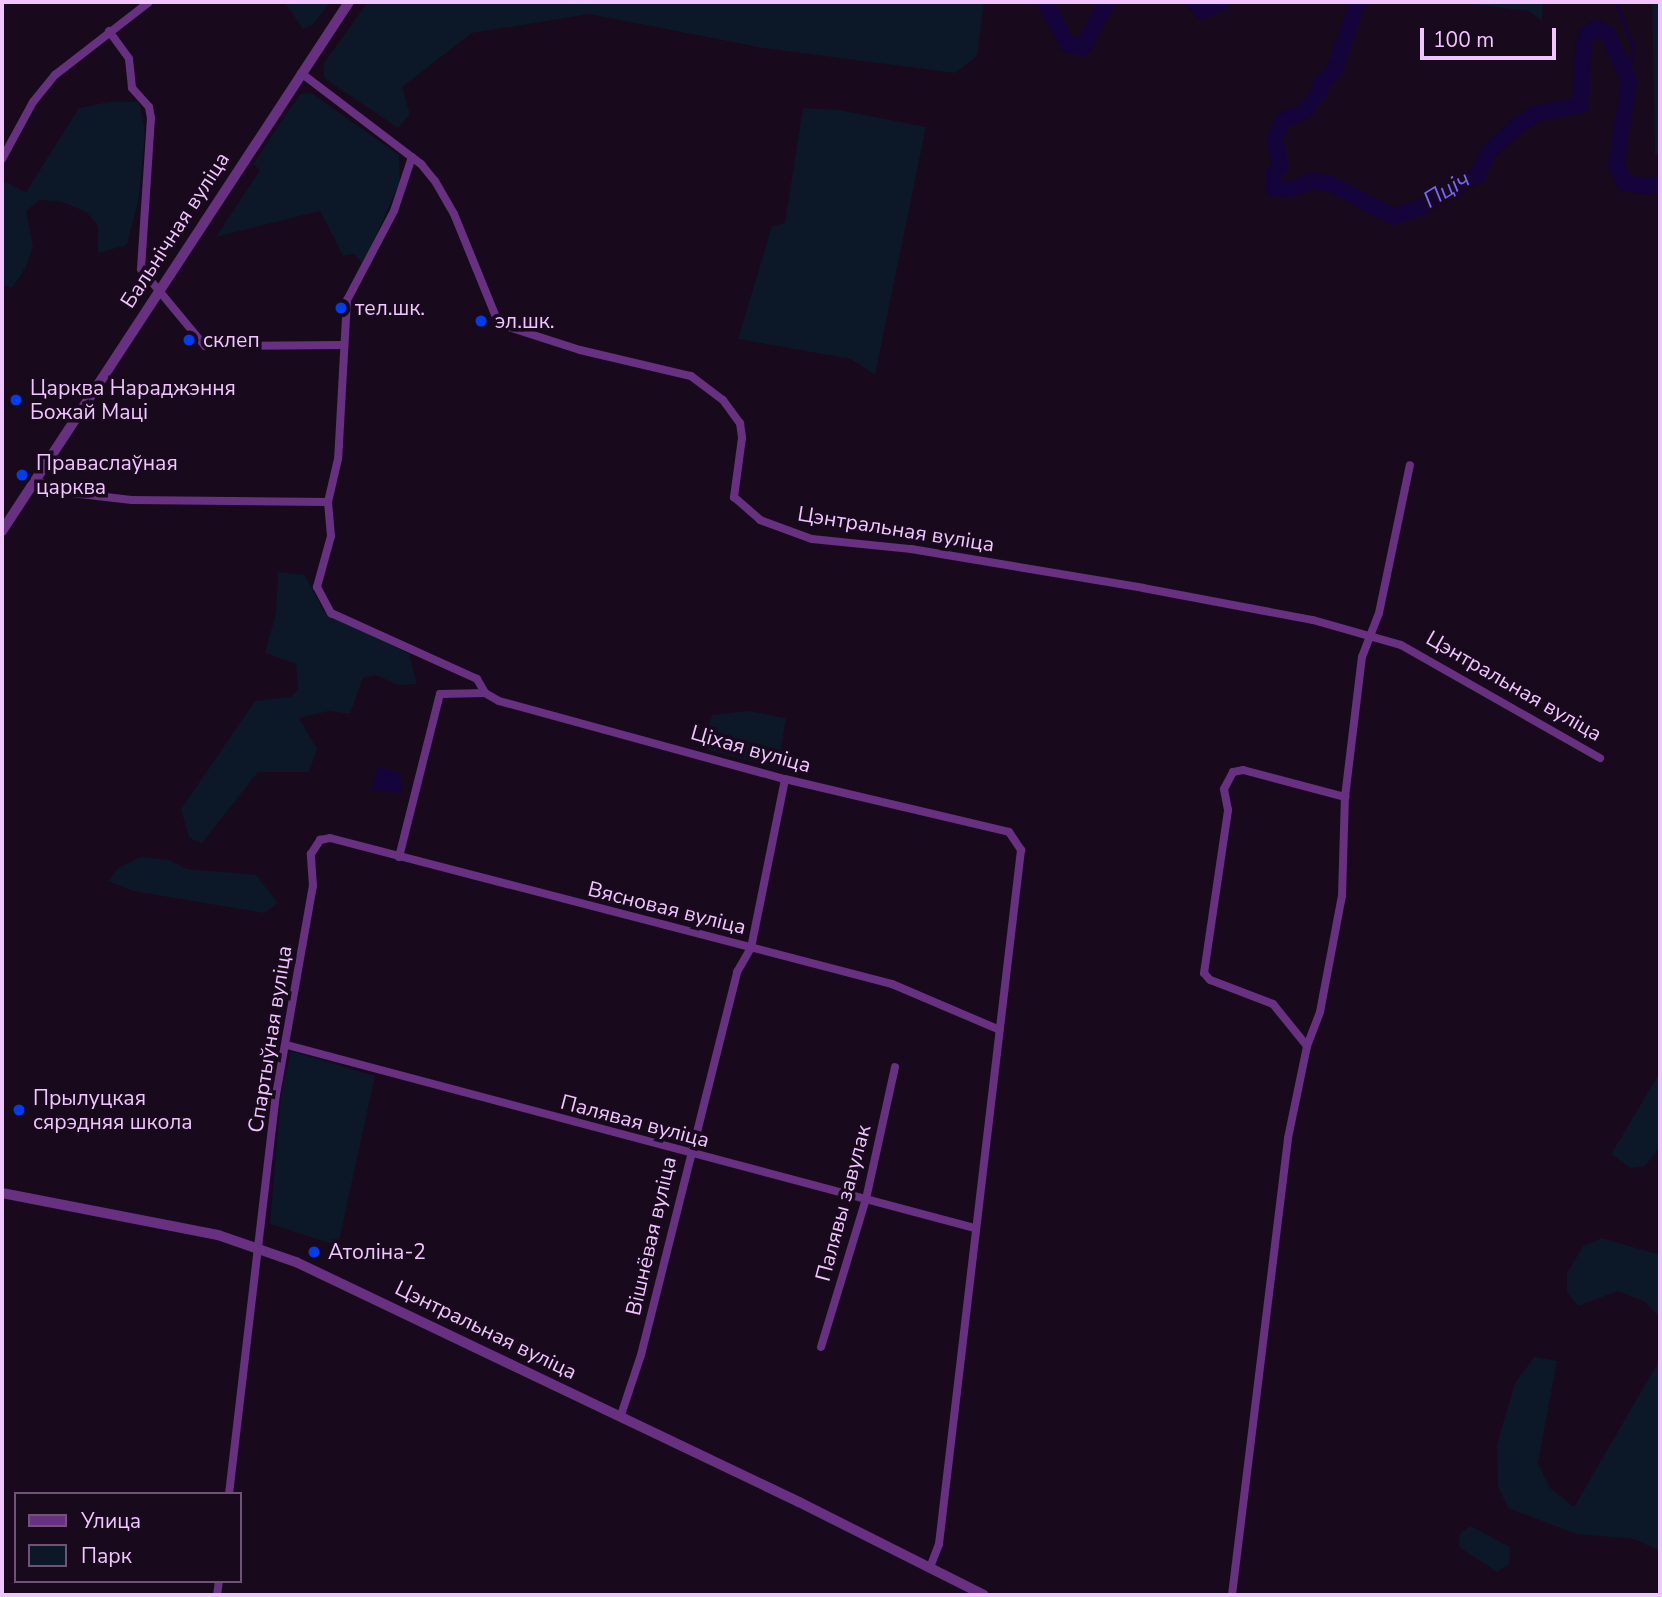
<!DOCTYPE html>
<meta charset="utf-8">
<style>
body{margin:0}
#map{position:relative;width:1662px;height:1597px;overflow:hidden;background:#19091d;font-family:"Nunito Sans",sans-serif}
div>[style]{position:absolute}
.green>*{inset:0;background:#0c1727}
.water>*{inset:0;background:#14043b}
.stream>*{height:2.5px;margin:-1.25px;padding:0 1.25px;transform-origin:1.25px;border-radius:1.25px;background:#14043b}
.river>*{height:16px;margin:-8px;padding:0 8px;transform-origin:8px;border-radius:8px;background:#14043b}
.minor>*{height:8px;margin:-4px;padding:0 4px;transform-origin:4px;border-radius:4px;background:#673080}
.tertiary>*{height:10px;margin:-5px;padding:0 5px;transform-origin:5px;border-radius:5px;background:#673080}
.dots>*{width:19px;height:19px;translate:-50% -50%;box-sizing:border-box;border:4px solid #19091d;border-radius:50%}
span{translate:-50% -50%;white-space:nowrap;text-align:center;line-height:1.15;-webkit-text-stroke:7px #19091d;paint-order:stroke}
.street-label{font-size:21px;color:#f1c5ff}
.poi-label{font-size:21px;color:#f1c5ff}
.left{translate:0 -50%;text-align:left}
.water-label{font-size:23px;color:#7564ff;font-style:italic}
.frame{position:absolute;inset:0;border:4px solid #f1c5ff;pointer-events:none}
.legend{position:absolute;left:14px;top:1492px;width:228px;height:91px;box-sizing:border-box;background:#19091d;border:2px solid #6f5477;margin:0;padding:9px 12px;list-style:none;font-size:21px;color:#f1c5ff}
.legend li{display:flex;align-items:center;gap:14px;height:35px}
.legend b{width:35px;border:2px solid #6f5477}
.scale{position:absolute;left:1420px;top:28px;width:136px;height:32px;box-sizing:border-box;border:4px solid #f1c5ff;border-top:0;padding-left:9px;font-size:21px;line-height:24px;white-space:nowrap;color:#f1c5ff;-webkit-text-stroke:5px #19091d;paint-order:stroke}
</style>
<div id="map">
<div class="green">
<i style="clip-path:polygon(284px 2px,330px 2px,313px 25px,303px 29px)"></i>
<i style="clip-path:polygon(368px 2px,984px 2px,977px 56px,955px 73px,763px 48px,589px 14px,472px 33px,402px 87px,410px 114px,398px 128px,324px 78px,324px 63px)"></i>
<i style="clip-path:polygon(1455px 2px,1543px 2px,1542px 21px,1529px 11px)"></i>
<i style="clip-path:polygon(1652px 2px,1660px 2px,1660px 154px,1655px 156px)"></i>
<i style="clip-path:polygon(311px 93px,399px 155px,400px 182px,363px 264px,354px 254px,343px 256px,320px 211px,216px 237px,260px 170px,253px 164px,276px 129px,300px 94px)"></i>
<i style="clip-path:polygon(108px 102px,139px 102px,145px 132px,139px 197px,127px 245px,98px 253px,98px 226px,86px 212px,62px 202px,40px 200px,26px 211px,33px 246px,26px 267px,12px 288px,2px 285px,3px 181px,26px 192px,79px 108px)"></i>
<i style="clip-path:polygon(803px 108px,839px 110px,926px 127px,875px 375px,851px 359px,738px 339px,772px 226px,785px 223px)"></i>
<i style="clip-path:polygon(278px 572px,305px 575px,323px 610px,409px 654px,417px 684px,398px 685px,376px 675px,363px 678px,350px 714px,329px 711px,299px 718px,317px 749px,309px 772px,258px 772px,202px 843px,189px 838px,181px 809px,255px 701px,291px 697px,298px 689px,296px 664px,265px 653px,276px 613px)"></i>
<i style="clip-path:polygon(749px 711px,786px 718px,778px 768px,701px 748px,712px 715px)"></i>
<i style="clip-path:polygon(140px 857px,169px 860px,187px 869px,256px 875px,278px 903px,264px 913px,133px 891px,108px 881px,117px 869px)"></i>
<i style="clip-path:polygon(291px 1051px,375px 1076px,338px 1246px,270px 1224px,281px 1094px)"></i>
<i style="clip-path:polygon(1660px 1072px,1660px 1147px,1645px 1166px,1630px 1168px,1611px 1154px)"></i>
<i style="clip-path:polygon(1602px 1238px,1660px 1255px,1660px 1318px,1645px 1302px,1618px 1291px,1578px 1306px,1567px 1292px,1567px 1273px,1583px 1246px)"></i>
<i style="clip-path:polygon(1534px 1357px,1557px 1361px,1538px 1463px,1550px 1488px,1574px 1507px,1660px 1359px,1660px 1551px,1634px 1539px,1576px 1534px,1508px 1508px,1498px 1486px,1497px 1444px,1515px 1383px)"></i>
<i style="clip-path:polygon(1471px 1526px,1510px 1547px,1509px 1565px,1497px 1572px,1459px 1547px,1460px 1533px)"></i>
</div>
<div class="water">
<i style="clip-path:polygon(377px 767px,400px 774px,401px 793px,372px 789px)"></i>
</div>
<div class="stream">
<i style="left:1616px;top:2px;width:47px;rotate:68.9deg"></i>
<i style="left:1633px;top:46px;width:35px;rotate:97deg"></i>
</div>
<div class="river">
<i style="left:1045px;top:2px;width:49px;rotate:61.9deg"></i>
<i style="left:1068px;top:45px;width:15px;rotate:8deg"></i>
<i style="left:1083px;top:47px;width:51px;rotate:-61.9deg"></i>
<i style="left:1194px;top:2px;width:12px;rotate:48deg"></i>
<i style="left:1202px;top:11px;width:22px;rotate:-24deg"></i>
<i style="left:1358px;top:2px;width:73px;rotate:109.2deg"></i>
<i style="left:1334px;top:71px;width:18px;rotate:137deg"></i>
<i style="left:1321px;top:83px;width:11px;rotate:100deg"></i>
<i style="left:1319px;top:94px;width:24px;rotate:132deg"></i>
<i style="left:1303px;top:112px;width:22px;rotate:158deg"></i>
<i style="left:1283px;top:120px;width:20px;rotate:114deg"></i>
<i style="left:1275px;top:138px;width:28px;rotate:80deg"></i>
<i style="left:1280px;top:166px;width:10px;rotate:127deg"></i>
<i style="left:1274px;top:174px;width:15px;rotate:90deg"></i>
<i style="left:1274px;top:189px;width:14px;rotate:4deg"></i>
<i style="left:1288px;top:190px;width:26px;rotate:-21deg"></i>
<i style="left:1312px;top:181px;width:19px;rotate:9deg"></i>
<i style="left:1331px;top:184px;width:70px;rotate:28deg"></i>
<i style="left:1393px;top:217px;width:36px;rotate:-19deg"></i>
<i style="left:1427px;top:205px;width:58px;rotate:-31deg"></i>
<i style="left:1477px;top:175px;width:28px;rotate:-63deg"></i>
<i style="left:1490px;top:150px;width:38px;rotate:-42deg"></i>
<i style="left:1518px;top:125px;width:22px;rotate:-32deg"></i>
<i style="left:1537px;top:113px;width:44px;rotate:-9.2deg"></i>
<i style="left:1580px;top:106px;width:60px;rotate:-87.1deg"></i>
<i style="left:1583px;top:46px;width:13px;rotate:-72deg"></i>
<i style="left:1587px;top:34px;width:11px;rotate:-34deg"></i>
<i style="left:1596px;top:28px;width:14px;rotate:30deg"></i>
<i style="left:1608px;top:35px;width:51px;rotate:65.5deg"></i>
<i style="left:1629px;top:81px;width:85px;rotate:98.8deg"></i>
<i style="left:1616px;top:165px;width:21px;rotate:65deg"></i>
<i style="left:1625px;top:184px;width:35px;rotate:3deg"></i>
</div>
<div class="minor">
<i style="left:109px;top:31px;width:34px;rotate:54deg"></i>
<i style="left:129px;top:59px;width:29px;rotate:84deg"></i>
<i style="left:132px;top:88px;width:25px;rotate:48deg"></i>
<i style="left:149px;top:107px;width:11px;rotate:80deg"></i>
<i style="left:151px;top:118px;width:151px;rotate:93.8deg"></i>
<i style="left:141px;top:269px;width:100px;rotate:50.3deg"></i>
<i style="left:205px;top:346px;width:137px;rotate:-0.4deg"></i>
<i style="left:301px;top:73px;width:151px;rotate:37.2deg"></i>
<i style="left:421px;top:164px;width:22px;rotate:51deg"></i>
<i style="left:435px;top:181px;width:38px;rotate:60deg"></i>
<i style="left:454px;top:214px;width:119px;rotate:67.8deg"></i>
<i style="left:499px;top:324px;width:85px;rotate:17.8deg"></i>
<i style="left:580px;top:350px;width:114px;rotate:13.2deg"></i>
<i style="left:691px;top:376px;width:40px;rotate:37deg"></i>
<i style="left:723px;top:400px;width:29px;rotate:54deg"></i>
<i style="left:740px;top:423px;width:15px;rotate:82deg"></i>
<i style="left:742px;top:438px;width:60px;rotate:97.7deg"></i>
<i style="left:734px;top:497px;width:35px;rotate:41deg"></i>
<i style="left:760px;top:520px;width:55px;rotate:20.1deg"></i>
<i style="left:812px;top:539px;width:100px;rotate:5.8deg"></i>
<i style="left:911px;top:549px;width:235px;rotate:9.5deg"></i>
<i style="left:1143px;top:588px;width:173px;rotate:10.7deg"></i>
<i style="left:1313px;top:620px;width:91px;rotate:15.9deg"></i>
<i style="left:1401px;top:645px;width:229px;rotate:29.6deg"></i>
<i style="left:412px;top:157px;width:57px;rotate:108.4deg"></i>
<i style="left:394px;top:211px;width:101px;rotate:117.8deg"></i>
<i style="left:347px;top:300px;width:159px;rotate:93.2deg"></i>
<i style="left:338px;top:459px;width:44px;rotate:103.1deg"></i>
<i style="left:328px;top:502px;width:34px;rotate:85deg"></i>
<i style="left:331px;top:536px;width:53px;rotate:105.4deg"></i>
<i style="left:317px;top:587px;width:30px;rotate:62deg"></i>
<i style="left:331px;top:613px;width:160px;rotate:24.3deg"></i>
<i style="left:477px;top:679px;width:16px;rotate:60deg"></i>
<i style="left:2px;top:159px;width:65px;rotate:-61.5deg"></i>
<i style="left:33px;top:102px;width:35px;rotate:-51deg"></i>
<i style="left:55px;top:75px;width:119px;rotate:-37.8deg"></i>
<i style="left:35px;top:480px;width:30px;rotate:23deg"></i>
<i style="left:63px;top:492px;width:69px;rotate:6.6deg"></i>
<i style="left:132px;top:500px;width:196px;rotate:0.6deg"></i>
<i style="left:485px;top:693px;width:16px;rotate:30deg"></i>
<i style="left:499px;top:701px;width:296px;rotate:15.3deg"></i>
<i style="left:785px;top:779px;width:230px;rotate:13.3deg"></i>
<i style="left:1009px;top:832px;width:22px;rotate:56deg"></i>
<i style="left:1021px;top:850px;width:699px;rotate:96.74deg"></i>
<i style="left:939px;top:1544px;width:25px;rotate:111deg"></i>
<i style="left:399px;top:857px;width:168px;rotate:-75.9deg"></i>
<i style="left:440px;top:694px;width:45px;rotate:-1.3deg"></i>
<i style="left:287px;top:1045px;width:712px;rotate:14.9deg"></i>
<i style="left:1307px;top:1046px;width:54px;rotate:-129deg"></i>
<i style="left:1273px;top:1004px;width:67px;rotate:-159.1deg"></i>
<i style="left:1210px;top:980px;width:9px;rotate:-131deg"></i>
<i style="left:1204px;top:973px;width:165px;rotate:-81.6deg"></i>
<i style="left:1228px;top:810px;width:21px;rotate:-101deg"></i>
<i style="left:1224px;top:789px;width:19px;rotate:-62deg"></i>
<i style="left:1233px;top:772px;width:10px;rotate:-11deg"></i>
<i style="left:1243px;top:770px;width:106px;rotate:14.8deg"></i>
<i style="left:821px;top:1347px;width:155px;rotate:-73.1deg"></i>
<i style="left:866px;top:1199px;width:135px;rotate:-77.6deg"></i>
<i style="left:621px;top:1415px;width:63px;rotate:-71.6deg"></i>
<i style="left:641px;top:1355px;width:395px;rotate:-75.9deg"></i>
<i style="left:737px;top:972px;width:28px;rotate:-60deg"></i>
<i style="left:751px;top:948px;width:172px;rotate:-78.6deg"></i>
<i style="left:229px;top:1494px;width:402px;rotate:-83.3deg"></i>
<i style="left:276px;top:1095px;width:212px;rotate:-80deg"></i>
<i style="left:313px;top:886px;width:32px;rotate:-94deg"></i>
<i style="left:311px;top:854px;width:17px;rotate:-57deg"></i>
<i style="left:320px;top:840px;width:10px;rotate:-11deg"></i>
<i style="left:330px;top:838px;width:581px;rotate:14.56deg"></i>
<i style="left:892px;top:984px;width:117px;rotate:23.1deg"></i>
<i style="left:217px;top:1595px;width:14px;rotate:-82deg"></i>
<i style="left:1232px;top:1595px;width:460px;rotate:-83deg"></i>
<i style="left:1288px;top:1138px;width:94px;rotate:-78.3deg"></i>
<i style="left:1307px;top:1046px;width:36px;rotate:-69deg"></i>
<i style="left:1320px;top:1012px;width:118px;rotate:-79.3deg"></i>
<i style="left:1342px;top:896px;width:99px;rotate:-88.3deg"></i>
<i style="left:1345px;top:797px;width:141px;rotate:-83.1deg"></i>
<i style="left:1362px;top:657px;width:47px;rotate:-68.9deg"></i>
<i style="left:1379px;top:613px;width:151px;rotate:-78.2deg"></i>
</div>
<div class="tertiary">
<i style="left:2px;top:531px;width:633px;rotate:-56.74deg"></i>
<i style="left:2px;top:1193px;width:220px;rotate:11deg"></i>
<i style="left:218px;top:1235px;width:83px;rotate:19.1deg"></i>
<i style="left:296px;top:1262px;width:557px;rotate:25.51deg"></i>
<i style="left:799px;top:1502px;width:207px;rotate:26.7deg"></i>
</div>
<div class="dots">
<i style="left:341px;top:308px;background:#003df0"></i>
<i style="left:481px;top:321px;background:#003df0"></i>
<i style="left:189px;top:340px;background:#003df0"></i>
<i style="left:16px;top:400px;background:#003df0"></i>
<i style="left:22px;top:475px;background:#003df0"></i>
<i style="left:19px;top:1110px;background:#003df0"></i>
<i style="left:314px;top:1252px;background:#003df0"></i>
</div>
<div class="street-label">
<span style="left:175px;top:230px;rotate:-57deg">Бальнічная вуліца</span>
<span style="left:896px;top:529px;rotate:9deg">Цэнтральная вуліца</span>
<span style="left:1514px;top:686px;rotate:30deg">Цэнтральная вуліца</span>
<span style="left:751px;top:749px;rotate:16deg">Ціхая вуліца</span>
<span style="left:667px;top:908px;rotate:14deg">Вясновая вуліца</span>
<span style="left:270px;top:1039px;rotate:-81deg">Спартыўная вуліца</span>
<span style="left:635px;top:1121px;rotate:15deg">Палявая вуліца</span>
<span style="left:843px;top:1203px;rotate:-75deg">Палявы завулак</span>
<span style="left:651px;top:1236px;rotate:-77deg">Вішнёвая вуліца</span>
<span style="left:486px;top:1330px;rotate:26deg">Цэнтральная вуліца</span>
</div>
<div class="poi-label">
<span class="left" style="left:355px;top:308px">тел.шк.</span>
<span class="left" style="left:495px;top:321px">эл.шк.</span>
<span class="left" style="left:203px;top:340px">склеп</span>
<span class="left" style="left:30px;top:400px">Царква Нараджэння<br>Божай Маці</span>
<span class="left" style="left:36px;top:475px">Праваслаўная<br>царква</span>
<span class="left" style="left:33px;top:1110px">Прылуцкая<br>сярэдняя школа</span>
<span class="left" style="left:328px;top:1252px">Атоліна-2</span>
</div>
<div class="water-label">
<span style="left:1447px;top:190px;rotate:-31deg">Пціч</span>
</div>
<div class="frame"></div>
<ul class="legend">
<li><b style="height:9px;background:#673080"></b>Улица</li>
<li><b style="height:19px;background:#0c1727"></b>Парк</li>
</ul>
<div class="scale">100 m</div>
</div>
